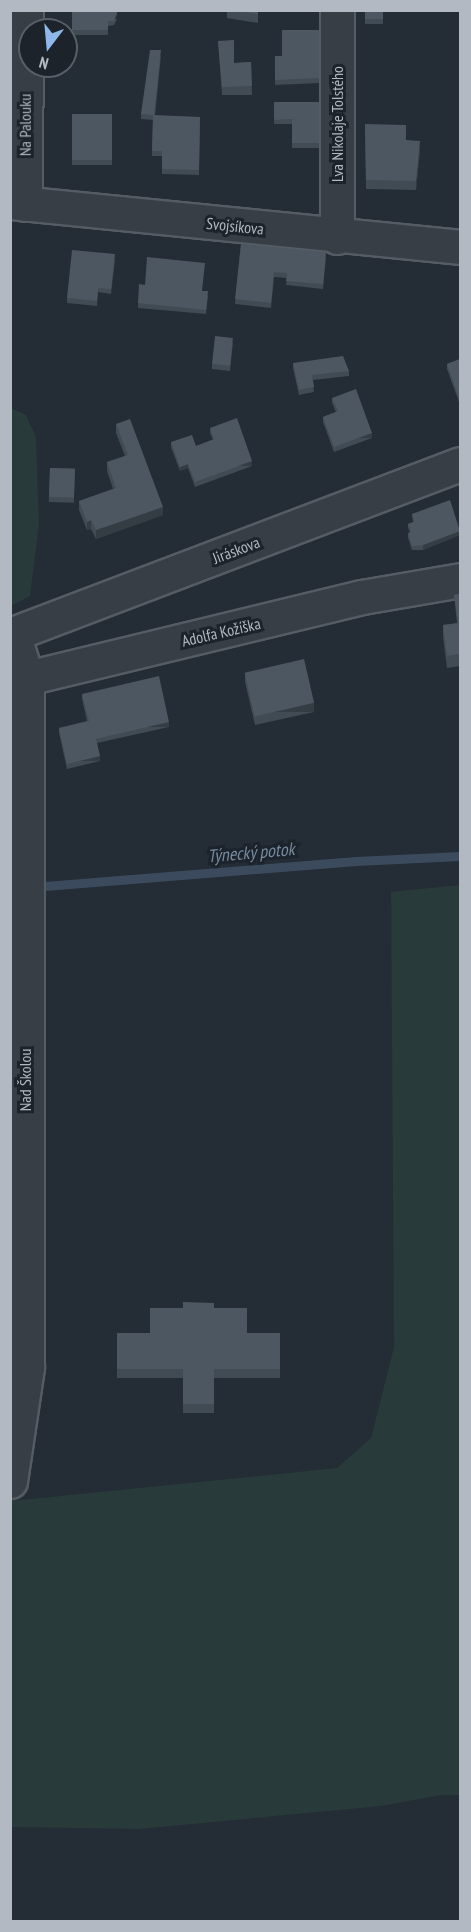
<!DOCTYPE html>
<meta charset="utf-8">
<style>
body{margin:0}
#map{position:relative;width:471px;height:1932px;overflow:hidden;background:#242c36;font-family:"PT Sans Narrow",sans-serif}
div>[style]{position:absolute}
.green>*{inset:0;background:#283a39}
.stream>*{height:9px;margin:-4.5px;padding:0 4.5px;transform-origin:4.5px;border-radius:4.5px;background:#3b4b5d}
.roads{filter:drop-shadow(2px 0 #555c64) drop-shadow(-2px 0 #555c64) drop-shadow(0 2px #555c64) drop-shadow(0 -2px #555c64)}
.minor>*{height:33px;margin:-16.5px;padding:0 16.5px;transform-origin:16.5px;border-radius:16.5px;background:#373e46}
.wall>*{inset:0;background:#414b53;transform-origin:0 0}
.shaded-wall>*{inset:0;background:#353d44;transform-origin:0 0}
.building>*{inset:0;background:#4c5761;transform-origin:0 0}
span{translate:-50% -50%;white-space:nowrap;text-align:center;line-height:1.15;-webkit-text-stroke:6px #1c232b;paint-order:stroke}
.street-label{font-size:16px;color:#b2b9c3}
.water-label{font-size:18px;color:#768ba2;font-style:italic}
.frame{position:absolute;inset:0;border:12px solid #b2b9c3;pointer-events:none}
.north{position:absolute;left:18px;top:18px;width:60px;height:60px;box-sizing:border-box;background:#1c232b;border:2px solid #585f68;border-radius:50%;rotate:196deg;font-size:16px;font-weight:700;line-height:24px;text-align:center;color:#b2b9c3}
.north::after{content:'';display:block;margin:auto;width:21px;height:27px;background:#90b7e9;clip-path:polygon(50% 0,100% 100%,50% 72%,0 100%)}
</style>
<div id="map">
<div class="green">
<i style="clip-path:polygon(11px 408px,26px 415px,36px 437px,39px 524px,30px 596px,11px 606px)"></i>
<i style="clip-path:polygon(460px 885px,460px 1795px,441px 1795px,381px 1806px,139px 1829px,11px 1827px,11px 1501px,337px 1468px,371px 1438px,394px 1347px,391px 892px)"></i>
</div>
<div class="stream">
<i style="left:45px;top:886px;width:312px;rotate:-4.6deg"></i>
<i style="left:356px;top:861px;width:104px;rotate:-2.8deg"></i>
</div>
<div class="roads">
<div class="minor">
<i style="left:337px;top:10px;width:227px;rotate:90deg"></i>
<i style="left:10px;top:202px;width:452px;rotate:5.7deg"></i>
<i style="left:25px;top:204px;width:194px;rotate:-89.7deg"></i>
<i style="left:13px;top:634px;width:46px;rotate:72.3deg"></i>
<i style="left:27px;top:678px;width:345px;rotate:-13.6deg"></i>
<i style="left:362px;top:597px;width:99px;rotate:-9.8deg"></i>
<i style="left:10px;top:635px;width:481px;rotate:-20.8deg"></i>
<i style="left:10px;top:1481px;width:115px;rotate:-81.5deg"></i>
<i style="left:27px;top:1367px;width:689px;rotate:-90deg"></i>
</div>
</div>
<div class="wall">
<i style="clip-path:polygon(72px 10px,117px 19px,114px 25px,108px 26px,108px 35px,72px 35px)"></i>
<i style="clip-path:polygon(227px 10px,258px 10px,258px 23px,227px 18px)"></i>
<i style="left:365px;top:10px;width:18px;height:14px"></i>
<i style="clip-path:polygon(319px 30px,319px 83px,275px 85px,275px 56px,282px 56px)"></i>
<i style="clip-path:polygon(218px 41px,234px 63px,251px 62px,252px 95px,222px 95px)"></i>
<i style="clip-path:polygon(161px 55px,155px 116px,200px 117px,199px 175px,162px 174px,162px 156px,152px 156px,153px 120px,141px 119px,141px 114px)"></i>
<i style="clip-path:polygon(274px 102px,319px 102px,319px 148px,292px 148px,292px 124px,274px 124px)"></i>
<i style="left:72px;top:114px;width:40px;height:51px"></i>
<i style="clip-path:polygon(365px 124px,406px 140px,420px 150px,416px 190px,366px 189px)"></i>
<i style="clip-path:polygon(241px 244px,326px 257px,323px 289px,286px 285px,287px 278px,274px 277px,271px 308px,235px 304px)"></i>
<i style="clip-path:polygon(115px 259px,111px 294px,98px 292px,97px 306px,67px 303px,67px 298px)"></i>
<i style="clip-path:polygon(203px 291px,208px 296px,206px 314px,138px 308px,138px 303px)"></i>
<i style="clip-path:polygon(233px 342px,230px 371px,212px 369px,212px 364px)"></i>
<i style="clip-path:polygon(460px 359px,460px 405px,447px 369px,447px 364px)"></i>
<i style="clip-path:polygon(293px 363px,349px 371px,349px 376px,313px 380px,314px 392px,299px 395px,293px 368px)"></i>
<i style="clip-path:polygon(332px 398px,372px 438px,334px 452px,323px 422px,323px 417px,336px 412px,332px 403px)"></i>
<i style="clip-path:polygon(116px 424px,163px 515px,96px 539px,91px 529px,87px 530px,79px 510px,79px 501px,113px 489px,107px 471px,107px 462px,125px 456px,116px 433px)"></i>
<i style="clip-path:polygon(210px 428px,252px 466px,195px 487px,188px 468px,180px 471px,171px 447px,171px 442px,196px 446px,213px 440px,210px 433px)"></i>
<i style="left:50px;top:468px;width:25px;height:34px;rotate:2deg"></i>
<i style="clip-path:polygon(412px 514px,460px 529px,460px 535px,423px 550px,412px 550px,408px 538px,408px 533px,410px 533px,408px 528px,408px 524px,413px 522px)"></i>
<i style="clip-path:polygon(460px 594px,460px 666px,447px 668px,443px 637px,443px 625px,457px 623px,454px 595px)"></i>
<i style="clip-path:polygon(245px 673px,314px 712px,255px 725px,245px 682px)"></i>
<i style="clip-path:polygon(82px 694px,169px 727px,97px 743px,100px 761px,67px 769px,59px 733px,59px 728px,87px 721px,82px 699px)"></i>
<i style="clip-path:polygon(214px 1308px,247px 1333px,280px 1333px,280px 1378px,214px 1378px,214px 1413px,183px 1413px,183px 1378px,117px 1378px,117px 1333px,150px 1333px)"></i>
</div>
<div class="shaded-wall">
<i style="clip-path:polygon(420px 141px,420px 150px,416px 190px,416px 181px)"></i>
<i style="left:372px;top:433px;width:5px;height:40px;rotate:90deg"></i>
<i style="left:252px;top:461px;width:5px;height:61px;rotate:90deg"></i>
<i style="clip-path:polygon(188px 464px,188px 468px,180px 471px,180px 467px)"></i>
<i style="clip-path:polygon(163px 507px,163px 515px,96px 539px,96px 530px)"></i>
<i style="clip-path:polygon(91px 520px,91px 529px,87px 530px,87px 522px)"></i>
<i style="clip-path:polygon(460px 531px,460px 535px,423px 550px,423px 545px)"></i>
<i style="left:314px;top:703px;width:9px;height:60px;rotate:90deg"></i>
<i style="left:169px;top:722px;width:5px;height:75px;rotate:90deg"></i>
<i style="left:100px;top:756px;width:5px;height:34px;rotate:90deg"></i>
</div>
<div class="building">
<i style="clip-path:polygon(72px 10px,117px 10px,117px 14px,114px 21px,108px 21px,108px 30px,72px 30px)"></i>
<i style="clip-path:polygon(234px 10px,258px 10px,258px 14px)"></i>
<i style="left:365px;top:10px;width:18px;height:9px"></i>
<i style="clip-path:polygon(282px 30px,319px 30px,319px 78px,275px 80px,275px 56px,282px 56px)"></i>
<i style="clip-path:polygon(234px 40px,234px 63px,251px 62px,252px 86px,222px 87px,218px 41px)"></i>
<i style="clip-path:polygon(150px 50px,161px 50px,154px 115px,141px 114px)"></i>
<i style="clip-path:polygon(274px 102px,319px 102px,319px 143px,292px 143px,292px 119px,274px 120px)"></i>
<i style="left:72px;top:114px;width:40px;height:46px"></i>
<i style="clip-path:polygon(153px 115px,200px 117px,199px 170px,162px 169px,162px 151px,152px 151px)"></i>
<i style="clip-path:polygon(365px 124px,406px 125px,406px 140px,420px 141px,416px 181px,366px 180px)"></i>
<i style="clip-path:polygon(241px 244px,326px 252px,323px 284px,286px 281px,287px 273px,274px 272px,271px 303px,235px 299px)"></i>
<i style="clip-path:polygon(72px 250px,115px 254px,111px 289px,98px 288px,97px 301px,67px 298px)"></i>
<i style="clip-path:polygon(147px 257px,205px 263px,202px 291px,208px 291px,206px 310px,138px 303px,139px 284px,145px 285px)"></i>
<i style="left:215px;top:336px;width:18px;height:28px;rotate:6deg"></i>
<i style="clip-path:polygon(343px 356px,349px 371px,312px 375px,314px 387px,299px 390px,293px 363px)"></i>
<i style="clip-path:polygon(460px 359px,460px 401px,447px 364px)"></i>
<i style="clip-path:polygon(356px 389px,372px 433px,334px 447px,323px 417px,338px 411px,332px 398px)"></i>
<i style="clip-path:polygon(237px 418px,252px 461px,195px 482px,188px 464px,180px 467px,171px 442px,192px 435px,196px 446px,214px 439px,210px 428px)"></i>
<i style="clip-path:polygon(130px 419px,163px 507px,96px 530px,91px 520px,87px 522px,79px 501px,116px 488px,107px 462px,128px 455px,116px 424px)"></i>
<i style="left:50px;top:468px;width:25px;height:29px;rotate:2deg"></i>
<i style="clip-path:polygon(450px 500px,460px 531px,423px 545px,412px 546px,408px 533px,411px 532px,408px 524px,414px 522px,412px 514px)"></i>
<i style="clip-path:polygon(460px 594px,460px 623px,458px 623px,454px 595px)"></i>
<i style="clip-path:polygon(460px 623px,460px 654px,447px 656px,443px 625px)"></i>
<i style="left:304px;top:659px;width:45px;height:61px;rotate:77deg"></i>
<i style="clip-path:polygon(159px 676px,169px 722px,96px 739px,100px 756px,67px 764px,59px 728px,89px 721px,82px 694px)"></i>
<i style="clip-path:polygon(183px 1302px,214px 1303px,214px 1308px,247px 1308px,247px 1333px,280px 1333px,280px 1369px,214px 1369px,214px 1404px,183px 1404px,183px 1369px,117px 1369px,117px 1333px,150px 1333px,150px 1308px,183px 1308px)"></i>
</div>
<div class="street-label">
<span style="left:337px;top:124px;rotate:-90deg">Lva Nikolaje Tolstého</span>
<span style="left:25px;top:125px;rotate:-90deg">Na Palouku</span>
<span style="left:235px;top:226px;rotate:6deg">Svojsíkova</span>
<span style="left:236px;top:550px;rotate:-21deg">Jiráskova</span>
<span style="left:221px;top:632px;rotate:-13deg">Adolfa Kožíška</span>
<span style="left:25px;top:1080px;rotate:-90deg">Nad Školou</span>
</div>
<div class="water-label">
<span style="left:251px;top:853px;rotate:-5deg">Týnecký potok</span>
</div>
<div class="frame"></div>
<div class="north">N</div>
</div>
